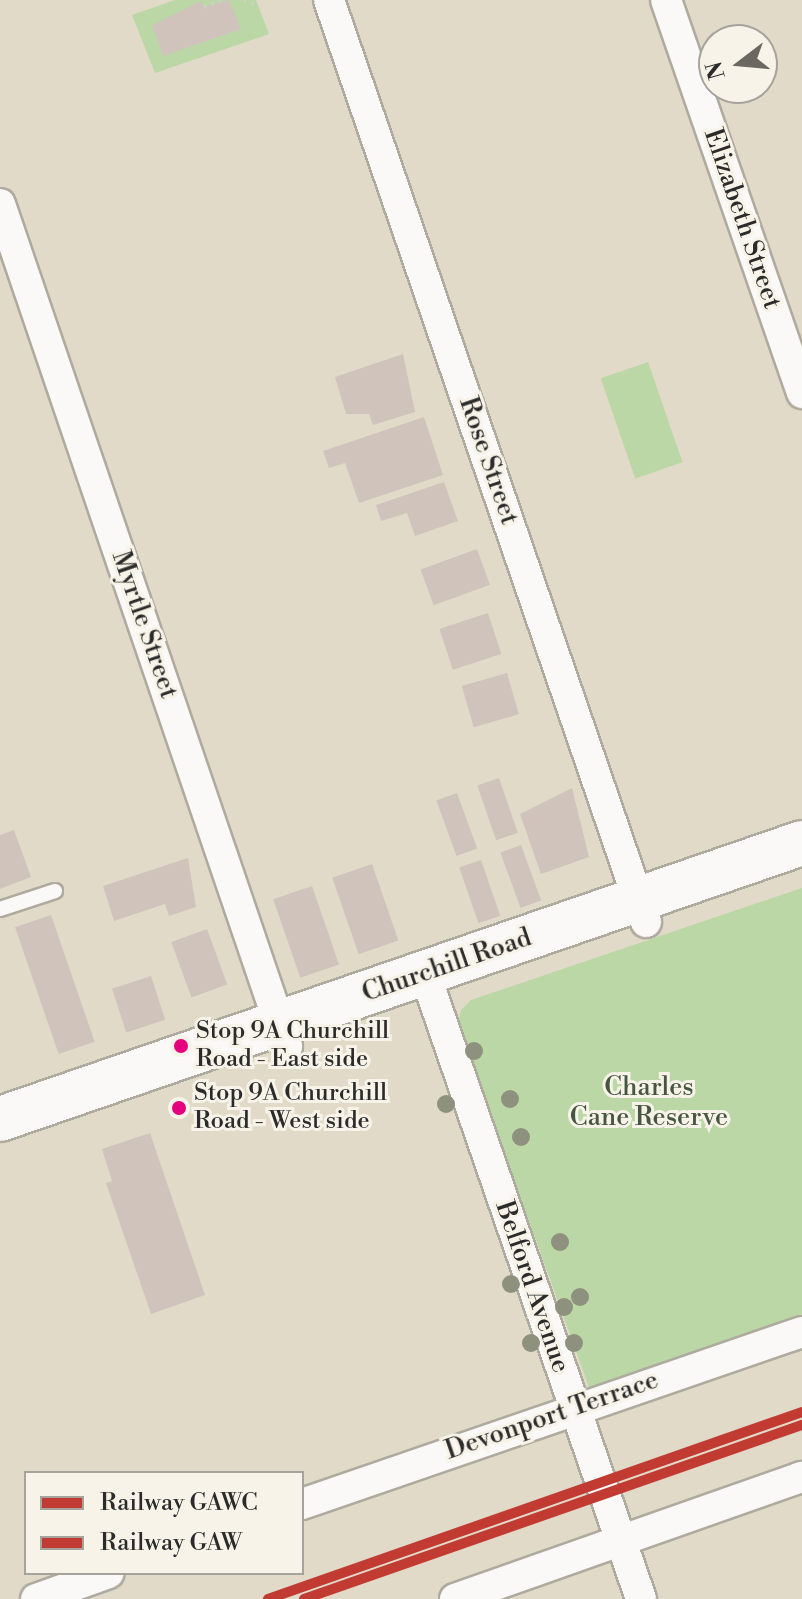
<!DOCTYPE html>
<style>
body{margin:0}
#map{position:relative;width:802px;height:1599px;overflow:hidden;background:#e2dac8;font-family:"Libre Bodoni",serif}
div>[style]{position:absolute}
.green>*{inset:0;background:#bad7a5;transform-origin:0 0}
.building>*{inset:0;background:#d0c3bb;transform-origin:0 0}
.path>*{height:4px;margin-top:-2px;transform-origin:0;background:repeating-linear-gradient(90deg,#d1cfca 0 2px,transparent 0 8px)}
.roads{filter:drop-shadow(2px 0 #aeaa9e) drop-shadow(-2px 0 #aeaa9e) drop-shadow(0 2px #aeaa9e) drop-shadow(0 -2px #aeaa9e)}
.service>*{height:14px;margin:-7px;padding:0 7px;transform-origin:7px;border-radius:7px;background:#fbf9f7}
.minor>*{height:30px;margin:-15px;padding:0 15px;transform-origin:15px;border-radius:15px;background:#fbf9f7}
.primary>*{height:44px;margin:-22px;padding:0 22px;transform-origin:22px;border-radius:22px;background:#fbf9f7}
.rail-1>*{height:10px;margin:-5px;padding:0 5px;transform-origin:5px;border-radius:5px;background:#c23b33}
.rail-2>*{height:10px;margin:-5px;padding:0 5px;transform-origin:5px;border-radius:5px;background:#c23b33}
.trees>*{width:18px;height:18px;margin:-9px;border-radius:50%;background:#8d917e}
.dots>*{width:22px;height:22px;translate:-50% -50%;box-sizing:border-box;border:4px solid #f7f3e8;border-radius:50%}
span{translate:-50% -50%;white-space:nowrap;text-align:center;line-height:1.15;-webkit-text-stroke:6px #f7f3e8;paint-order:stroke}
.bus-label{font-size:24px;color:#2b2b2b}
.left{translate:0 -50%;text-align:left}
.street-label{font-size:26px;color:#2b2b2b}
.park-label{font-size:26px;color:#475642}
.legend{position:absolute;left:24px;top:1471px;width:280px;height:104px;box-sizing:border-box;background:#f7f3e8;border:2px solid #a5a39c;margin:0;padding:10px 14px;list-style:none;font-size:24px;color:#2b2b2b}
.legend li{display:flex;align-items:center;gap:16px;height:40px}
.legend b{width:40px;border:2px solid #a5a39c}
.north{position:absolute;left:698px;top:24px;width:80px;height:80px;box-sizing:border-box;background:#f7f3e8;border:2px solid #a5a39c;border-radius:50%;rotate:254deg;font-size:22px;font-weight:700;line-height:32px;text-align:center;color:#2b2b2b}
.north::after{content:'';display:block;margin:auto;width:28px;height:36px;background:#6b6862;clip-path:polygon(50% 0,100% 100%,50% 72%,0 100%)}
</style>
<div id="map">
<div class="green">
<i style="clip-path:polygon(175px 0,256px 0,269px 34px,155px 73px,132px 15px)"></i>
<i style="left:648px;top:362px;width:106px;height:50px;rotate:71deg"></i>
<i style="clip-path:polygon(802px 888px,802px 1322px,590px 1390px,458px 1024px,461px 1010px,471px 1000px)"></i>
</div>
<div class="building">
<i style="clip-path:polygon(229px 0,241px 29px,163px 56px,152px 25px,201px 1px,204px 7px)"></i>
<i style="clip-path:polygon(403px 354px,415px 412px,373px 425px,369px 414px,346px 414px,335px 377px)"></i>
<i style="clip-path:polygon(424px 417px,443px 475px,359px 503px,345px 463px,329px 468px,323px 451px)"></i>
<i style="clip-path:polygon(444px 482px,458px 521px,415px 536px,407px 513px,381px 521px,376px 505px)"></i>
<i style="left:477px;top:549px;width:38px;height:60px;rotate:70deg"></i>
<i style="left:488px;top:613px;width:43px;height:51px;rotate:72deg"></i>
<i style="left:507px;top:673px;width:43px;height:47px;rotate:74deg"></i>
<i style="left:499px;top:778px;width:58px;height:23px;rotate:71deg"></i>
<i style="clip-path:polygon(572px 788px,589px 857px,541px 874px,520px 814px)"></i>
<i style="left:457px;top:793px;width:59px;height:22px;rotate:70deg"></i>
<i style="clip-path:polygon(14px 830px,31px 877px,0 889px,0 835px)"></i>
<i style="left:521px;top:845px;width:59px;height:22px;rotate:70deg"></i>
<i style="clip-path:polygon(188px 858px,196px 907px,169px 916px,165px 904px,114px 921px,103px 886px)"></i>
<i style="left:481px;top:860px;width:59px;height:23px;rotate:71deg"></i>
<i style="left:372px;top:864px;width:81px;height:42px;rotate:71deg"></i>
<i style="left:312px;top:886px;width:83px;height:41px;rotate:71deg"></i>
<i style="left:51px;top:915px;width:134px;height:38px;rotate:71deg"></i>
<i style="left:207px;top:929px;width:59px;height:38px;rotate:70deg"></i>
<i style="left:151px;top:976px;width:46px;height:41px;rotate:72deg"></i>
<i style="clip-path:polygon(150px 1133px,205px 1295px,151px 1314px,106px 1183px,112px 1181px,102px 1149px)"></i>
</div>
<div class="path">
<i style="left:244px;top:0;width:15px;rotate:20deg"></i>
<i style="left:204px;top:7px;width:18px;rotate:-22deg"></i>
</div>
<div class="roads">
<div class="service">
<i style="left:0;top:909px;width:58px;rotate:-18.1deg"></i>
</div>
<div class="minor">
<i style="left:329px;top:0;width:975px;rotate:71.03deg"></i>
<i style="left:666px;top:0;width:416px;rotate:70.9deg"></i>
<i style="left:0;top:204px;width:890px;rotate:71.18deg"></i>
<i style="left:425px;top:974px;width:661px;rotate:70.93deg"></i>
<i style="left:302px;top:1504px;width:529px;rotate:-18.98deg"></i>
<i style="left:36px;top:1599px;width:77px;rotate:-19.6deg"></i>
<i style="left:455px;top:1599px;width:368px;rotate:-19.4deg"></i>
</div>
<div class="primary">
<i style="left:0;top:1119px;width:848px;rotate:-18.99deg"></i>
</div>
</div>
<div class="rail-1">
<i style="left:268px;top:1599px;width:566px;rotate:-19.3deg"></i>
</div>
<div class="rail-2">
<i style="left:304px;top:1599px;width:528px;rotate:-19.26deg"></i>
</div>
<div class="trees">
<i style="left:474px;top:1051px"></i>
<i style="left:510px;top:1099px"></i>
<i style="left:446px;top:1104px"></i>
<i style="left:521px;top:1137px"></i>
<i style="left:560px;top:1242px"></i>
<i style="left:511px;top:1284px"></i>
<i style="left:580px;top:1297px"></i>
<i style="left:564px;top:1307px"></i>
<i style="left:531px;top:1343px"></i>
<i style="left:574px;top:1343px"></i>
</div>
<div class="dots">
<i style="left:181px;top:1046px;background:#e5007d"></i>
<i style="left:179px;top:1108px;background:#e5007d"></i>
</div>
<div class="bus-label">
<span class="left" style="left:196px;top:1046px">Stop 9A Churchill<br>Road - East side</span>
<span class="left" style="left:194px;top:1108px">Stop 9A Churchill<br>Road - West side</span>
</div>
<div class="street-label">
<span style="left:742px;top:219px;rotate:71deg">Elizabeth Street</span>
<span style="left:488px;top:461px;rotate:71deg">Rose Street</span>
<span style="left:144px;top:625px;rotate:71deg">Myrtle Street</span>
<span style="left:447px;top:966px;rotate:-19deg">Churchill Road</span>
<span style="left:532px;top:1287px;rotate:71deg">Belford Avenue</span>
<span style="left:552px;top:1416px;rotate:-19deg">Devonport Terrace</span>
</div>
<div class="park-label">
<span style="left:649px;top:1103px">Charles<br>Cane Reserve</span>
</div>
<ul class="legend">
<li><b style="height:10px;background:#c23b33"></b>Railway GAWC</li>
<li><b style="height:10px;background:#c23b33"></b>Railway GAW</li>
</ul>
<div class="north">N</div>
</div>
